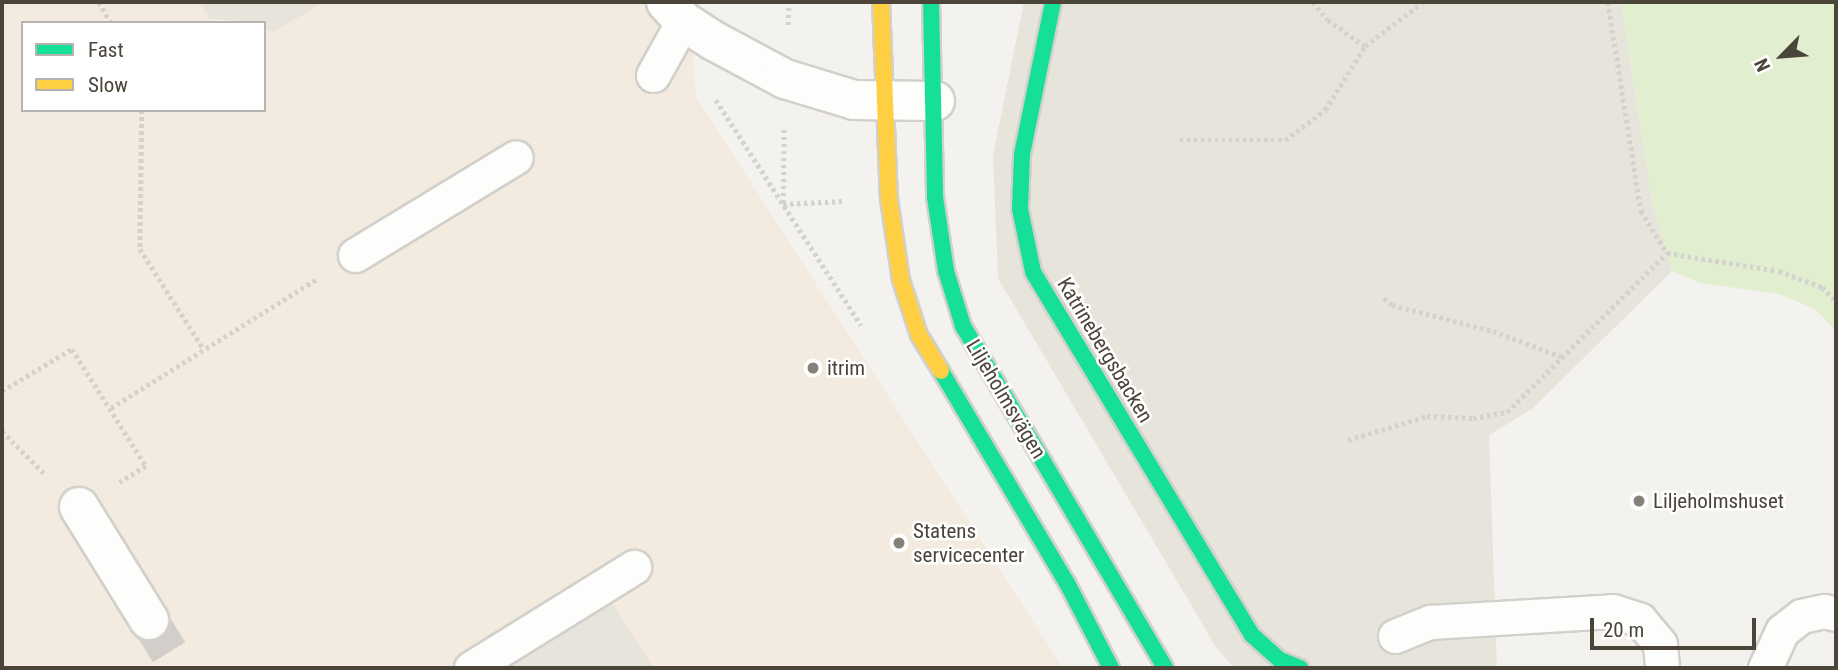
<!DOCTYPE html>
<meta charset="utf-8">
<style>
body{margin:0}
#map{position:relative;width:1838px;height:670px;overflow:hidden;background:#f4f2ee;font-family:"Roboto Condensed",sans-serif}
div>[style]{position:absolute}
.residential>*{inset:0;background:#e7e4dc}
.commercial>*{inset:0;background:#f3ebdf}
.green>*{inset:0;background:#e1eecf}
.street-tunnel>*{height:38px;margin-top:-19px;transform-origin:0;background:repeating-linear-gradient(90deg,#d2cfca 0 38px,transparent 0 57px)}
.path>*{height:4.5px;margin-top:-2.25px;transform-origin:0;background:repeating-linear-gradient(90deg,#d3d2cc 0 3.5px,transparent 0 7px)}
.roads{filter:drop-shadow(2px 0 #d2d0cb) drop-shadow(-2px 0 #d2d0cb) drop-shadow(0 2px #d2d0cb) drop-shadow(0 -2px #d2d0cb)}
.lane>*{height:33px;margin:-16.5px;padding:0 16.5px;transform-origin:16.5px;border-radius:16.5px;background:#fdfdfc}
.street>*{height:38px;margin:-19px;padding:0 19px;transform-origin:19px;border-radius:19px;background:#fdfdfc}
.fast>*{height:16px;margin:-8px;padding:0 8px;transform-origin:8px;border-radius:8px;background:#16e098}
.slow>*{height:16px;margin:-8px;padding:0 8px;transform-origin:8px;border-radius:8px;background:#ffcf43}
.dots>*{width:19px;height:19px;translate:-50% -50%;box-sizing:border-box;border:4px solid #fff;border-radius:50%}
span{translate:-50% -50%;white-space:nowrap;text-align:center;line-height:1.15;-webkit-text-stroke:5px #fff;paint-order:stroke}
.street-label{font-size:21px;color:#4b4439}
.poi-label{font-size:21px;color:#4b4439}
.left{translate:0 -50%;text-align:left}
.frame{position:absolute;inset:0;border:4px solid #4b4439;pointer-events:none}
.legend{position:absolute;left:21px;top:21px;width:245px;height:91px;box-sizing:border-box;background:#fff;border:2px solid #b7b4b0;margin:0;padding:9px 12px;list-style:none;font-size:21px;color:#4b4439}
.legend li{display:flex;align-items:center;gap:14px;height:35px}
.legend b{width:35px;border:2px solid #b7b4b0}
.north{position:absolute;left:1747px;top:21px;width:70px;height:70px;-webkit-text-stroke:5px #fff;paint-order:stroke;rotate:245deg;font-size:19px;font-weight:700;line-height:28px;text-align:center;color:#4b4439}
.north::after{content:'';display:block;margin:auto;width:24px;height:32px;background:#4b4439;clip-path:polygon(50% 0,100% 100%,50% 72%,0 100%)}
.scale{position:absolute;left:1590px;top:618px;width:166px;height:32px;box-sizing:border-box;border:4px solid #4b4439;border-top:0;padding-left:9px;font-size:21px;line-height:24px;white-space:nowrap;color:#4b4439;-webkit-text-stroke:5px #fff;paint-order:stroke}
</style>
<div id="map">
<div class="residential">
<i style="clip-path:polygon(198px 2px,325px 2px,274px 32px,264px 30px,264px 23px,210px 19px)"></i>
<i style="clip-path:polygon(1024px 2px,1621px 2px,1652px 201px,1672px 271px,1532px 409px,1489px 435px,1497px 668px,1234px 668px,1216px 647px,998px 278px,993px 155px)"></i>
<i style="clip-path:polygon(606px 592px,654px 668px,481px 668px)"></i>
</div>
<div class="commercial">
<i style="clip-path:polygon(2px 2px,198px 2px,210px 19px,229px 23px,23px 23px,23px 110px,264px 110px,264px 30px,274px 32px,325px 2px,690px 2px,696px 97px,1063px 668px,654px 668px,606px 593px,481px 668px,2px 668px)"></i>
</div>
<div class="green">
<i style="clip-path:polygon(1621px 2px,1836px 2px,1836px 331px,1815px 309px,1779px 294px,1700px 283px,1672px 271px,1652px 201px)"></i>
</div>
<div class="street-tunnel">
<i style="left:149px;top:620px;width:57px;rotate:58deg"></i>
</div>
<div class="path">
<i style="left:99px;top:2px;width:24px;rotate:60deg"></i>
<i style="left:1313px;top:2px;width:23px;rotate:50deg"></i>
<i style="left:1328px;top:20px;width:45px;rotate:35.1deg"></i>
<i style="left:1608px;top:2px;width:212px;rotate:81deg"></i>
<i style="left:1641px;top:211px;width:49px;rotate:58.2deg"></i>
<i style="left:1667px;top:253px;width:113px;rotate:9.1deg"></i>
<i style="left:1779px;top:271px;width:46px;rotate:20.4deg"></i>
<i style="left:1822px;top:287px;width:20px;rotate:45deg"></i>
<i style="left:788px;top:25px;width:23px;rotate:-88deg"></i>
<i style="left:716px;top:100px;width:268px;rotate:57.2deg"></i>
<i style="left:142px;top:110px;width:139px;rotate:90.8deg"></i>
<i style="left:140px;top:249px;width:117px;rotate:57.5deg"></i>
<i style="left:1180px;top:140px;width:105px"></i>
<i style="left:1285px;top:140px;width:50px;rotate:-36.9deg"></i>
<i style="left:1325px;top:110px;width:75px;rotate:-58deg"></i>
<i style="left:1365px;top:46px;width:73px;rotate:-37.2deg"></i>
<i style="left:783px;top:203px;width:75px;rotate:-89.2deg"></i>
<i style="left:783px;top:204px;width:59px;rotate:-2.9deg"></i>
<i style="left:1384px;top:298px;width:11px;rotate:41deg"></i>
<i style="left:1392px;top:305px;width:104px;rotate:14.4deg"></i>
<i style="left:1493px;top:331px;width:75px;rotate:20.4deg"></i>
<i style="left:2px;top:391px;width:82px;rotate:-31deg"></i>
<i style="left:72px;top:349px;width:138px;rotate:57.7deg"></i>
<i style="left:146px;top:466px;width:31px;rotate:148deg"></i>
<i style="left:111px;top:408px;width:244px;rotate:-32.1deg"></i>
<i style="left:2px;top:431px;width:59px;rotate:45deg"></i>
<i style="left:1348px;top:440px;width:83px;rotate:-16.9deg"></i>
<i style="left:1427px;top:416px;width:46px;rotate:2.5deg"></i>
<i style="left:1473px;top:418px;width:35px;rotate:-10deg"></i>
<i style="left:1507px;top:412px;width:226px;rotate:-44.8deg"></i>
</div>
<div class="roads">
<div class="lane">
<i style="left:653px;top:75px;width:62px;rotate:-60.9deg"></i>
<i style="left:355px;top:255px;width:188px;rotate:-31.3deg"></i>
<i style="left:1395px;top:636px;width:38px;rotate:-22deg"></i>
<i style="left:1430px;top:622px;width:183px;rotate:-3.4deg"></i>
<i style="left:1613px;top:611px;width:28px;rotate:18deg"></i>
<i style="left:1640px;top:620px;width:31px;rotate:50deg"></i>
<i style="left:1660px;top:644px;width:24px;rotate:85deg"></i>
<i style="left:471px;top:668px;width:192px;rotate:-31.8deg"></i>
<i style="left:1765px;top:668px;width:41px;rotate:-65.3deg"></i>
<i style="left:1782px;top:631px;width:24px;rotate:-38deg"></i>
<i style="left:1801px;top:616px;width:24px;rotate:-12deg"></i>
<i style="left:1824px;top:611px;width:12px;rotate:14deg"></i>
</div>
<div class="street">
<i style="left:666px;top:2px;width:25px;rotate:48deg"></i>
<i style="left:683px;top:21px;width:37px;rotate:33deg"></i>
<i style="left:714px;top:41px;width:81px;rotate:28.2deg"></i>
<i style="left:785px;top:79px;width:72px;rotate:16.9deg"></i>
<i style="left:854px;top:100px;width:81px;rotate:0.7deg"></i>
<i style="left:79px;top:507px;width:133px;rotate:58.2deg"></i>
</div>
<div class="fast">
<i style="left:931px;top:2px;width:195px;rotate:88.8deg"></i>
<i style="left:935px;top:197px;width:75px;rotate:81.5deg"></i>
<i style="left:946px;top:271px;width:58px;rotate:72.8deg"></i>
<i style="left:963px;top:326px;width:397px;rotate:59.4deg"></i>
<i style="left:1053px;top:2px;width:156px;rotate:101.5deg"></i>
<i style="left:1022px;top:155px;width:54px;rotate:92.1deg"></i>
<i style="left:1020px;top:209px;width:64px;rotate:78.3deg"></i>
<i style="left:1033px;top:272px;width:424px;rotate:58.9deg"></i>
<i style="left:1252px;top:635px;width:38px;rotate:42deg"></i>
<i style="left:1280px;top:660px;width:22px;rotate:22deg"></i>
<i style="left:941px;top:371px;width:247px;rotate:59.3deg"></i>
<i style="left:1067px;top:583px;width:96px;rotate:62.6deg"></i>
</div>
<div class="slow">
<i style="left:881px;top:2px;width:197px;rotate:87.7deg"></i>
<i style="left:889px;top:199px;width:82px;rotate:81.6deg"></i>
<i style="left:901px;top:280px;width:58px;rotate:71.9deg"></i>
<i style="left:919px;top:335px;width:42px;rotate:58.6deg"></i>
</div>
</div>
<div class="dots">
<i style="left:813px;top:368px;background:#868178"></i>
<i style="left:1639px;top:501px;background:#868178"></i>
<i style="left:899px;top:543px;background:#868178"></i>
</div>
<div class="street-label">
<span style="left:1105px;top:350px;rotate:59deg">Katrinebergsbacken</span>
<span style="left:1006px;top:399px;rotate:59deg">Liljeholmsvägen</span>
</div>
<div class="poi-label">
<span class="left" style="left:827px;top:368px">itrim</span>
<span class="left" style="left:1653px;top:501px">Liljeholmshuset</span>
<span class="left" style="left:913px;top:543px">Statens<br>servicecenter</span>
</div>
<div class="frame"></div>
<ul class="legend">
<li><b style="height:9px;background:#16e098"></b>Fast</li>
<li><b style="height:9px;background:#ffcf43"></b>Slow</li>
</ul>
<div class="north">N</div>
<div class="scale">20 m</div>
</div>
